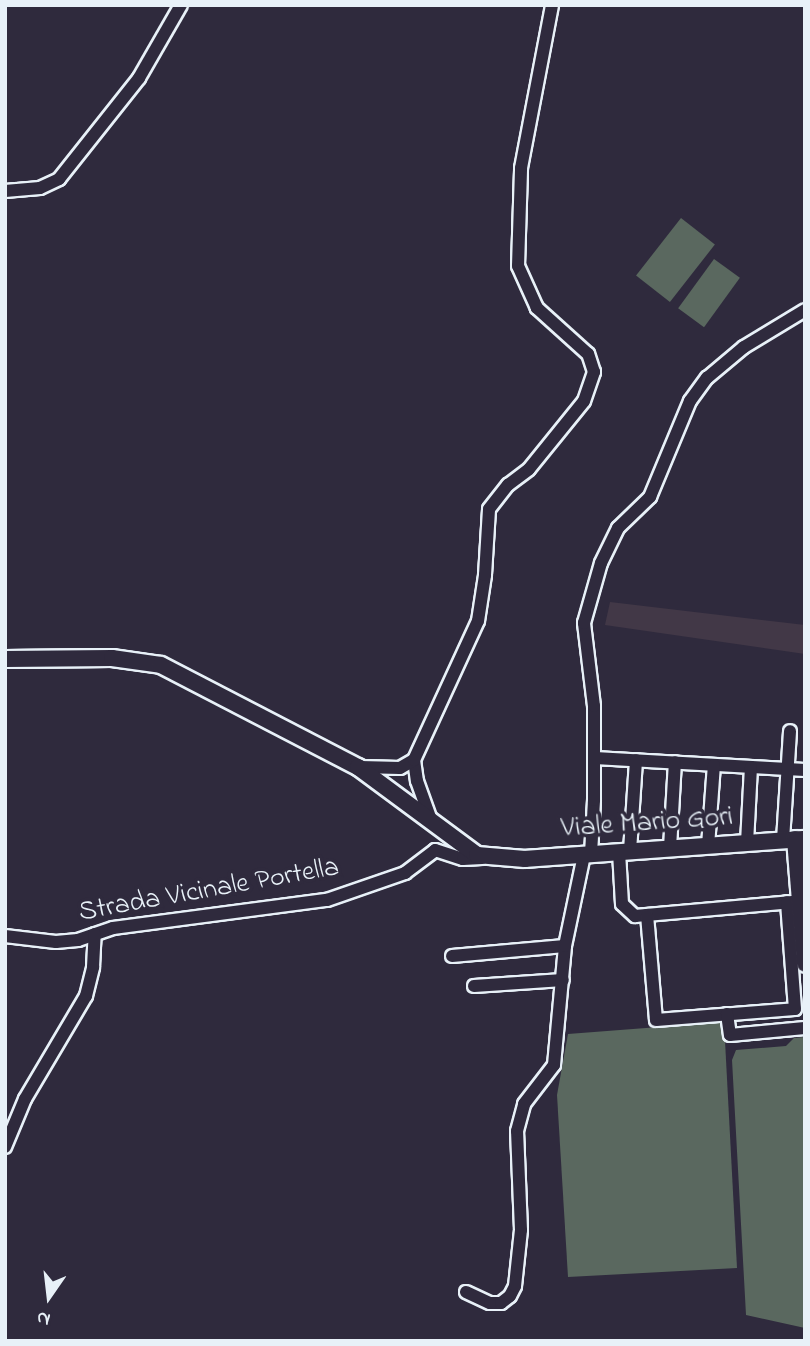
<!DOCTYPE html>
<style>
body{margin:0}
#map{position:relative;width:810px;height:1346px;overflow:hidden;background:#2f2a3d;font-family:"Indie Flower",sans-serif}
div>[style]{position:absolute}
.built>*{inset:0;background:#423847}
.green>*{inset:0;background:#5a685f;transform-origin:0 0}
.roads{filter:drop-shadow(2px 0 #e8f1f8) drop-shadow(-2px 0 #e8f1f8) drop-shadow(0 2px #e8f1f8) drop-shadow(0 -2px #e8f1f8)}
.street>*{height:12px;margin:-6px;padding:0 6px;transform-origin:6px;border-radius:6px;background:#2f2a3d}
.secondary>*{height:16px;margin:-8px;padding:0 8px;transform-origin:8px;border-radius:8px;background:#2f2a3d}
span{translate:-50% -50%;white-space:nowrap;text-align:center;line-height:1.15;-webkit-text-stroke:7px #2f2a3d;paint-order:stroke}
.street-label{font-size:28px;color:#e8f1f8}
.frame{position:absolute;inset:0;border:7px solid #e8f1f8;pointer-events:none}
.north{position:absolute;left:14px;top:1262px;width:70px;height:70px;-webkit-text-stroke:5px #2f2a3d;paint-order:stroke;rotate:194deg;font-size:19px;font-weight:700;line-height:28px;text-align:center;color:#e8f1f8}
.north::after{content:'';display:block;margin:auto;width:24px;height:32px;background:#e8f1f8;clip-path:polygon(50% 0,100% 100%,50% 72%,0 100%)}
</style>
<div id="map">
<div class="built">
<i style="clip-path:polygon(610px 602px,805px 625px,805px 654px,605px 625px)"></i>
</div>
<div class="green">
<i style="left:681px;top:218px;width:43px;height:73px;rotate:38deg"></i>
<i style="left:714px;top:259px;width:32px;height:61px;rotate:36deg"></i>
<i style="clip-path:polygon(724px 1022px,737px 1268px,568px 1277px,557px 1095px,568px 1034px)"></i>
<i style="clip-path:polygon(805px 1037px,805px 1328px,746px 1315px,732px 1060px,736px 1050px,786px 1046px,794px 1038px)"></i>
</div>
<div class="roads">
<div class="street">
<i style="left:5px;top:191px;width:35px;rotate:-5deg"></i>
<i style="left:40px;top:188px;width:21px;rotate:-25deg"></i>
<i style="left:59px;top:179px;width:129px;rotate:-51.6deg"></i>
<i style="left:139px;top:78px;width:84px;rotate:-60.1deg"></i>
<i style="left:595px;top:758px;width:210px;rotate:3.3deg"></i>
<i style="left:414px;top:760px;width:21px;rotate:82deg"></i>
<i style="left:417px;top:781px;width:41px;rotate:70.3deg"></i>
<i style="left:360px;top:767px;width:40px;rotate:1.4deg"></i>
<i style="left:400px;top:768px;width:16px;rotate:-30deg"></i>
<i style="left:414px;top:760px;width:153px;rotate:-65.3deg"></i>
<i style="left:478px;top:621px;width:47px;rotate:-81.3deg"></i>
<i style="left:485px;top:575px;width:66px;rotate:-86.5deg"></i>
<i style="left:489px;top:509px;width:31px;rotate:-52deg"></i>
<i style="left:508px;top:485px;width:26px;rotate:-37deg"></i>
<i style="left:529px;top:469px;width:87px;rotate:-51deg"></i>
<i style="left:584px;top:401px;width:31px;rotate:-71deg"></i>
<i style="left:594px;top:372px;width:19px;rotate:-108deg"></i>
<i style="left:588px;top:354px;width:69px;rotate:-138deg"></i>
<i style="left:537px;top:308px;width:46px;rotate:-114.3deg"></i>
<i style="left:518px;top:266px;width:98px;rotate:-88.2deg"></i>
<i style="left:521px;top:168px;width:166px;rotate:-79.2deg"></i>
<i style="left:783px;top:840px;width:109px;rotate:-86.3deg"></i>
<i style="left:747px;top:843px;width:76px;rotate:-87deg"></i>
<i style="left:708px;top:846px;width:81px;rotate:-85.8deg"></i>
<i style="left:670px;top:848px;width:86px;rotate:-86.7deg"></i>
<i style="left:630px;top:851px;width:91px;rotate:-86.2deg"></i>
<i style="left:619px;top:852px;width:52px;rotate:86.7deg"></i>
<i style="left:622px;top:904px;width:18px;rotate:43deg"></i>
<i style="left:635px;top:916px;width:158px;rotate:-5.1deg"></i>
<i style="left:591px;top:854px;width:54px;rotate:-86.8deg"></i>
<i style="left:594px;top:800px;width:94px;rotate:-90deg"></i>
<i style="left:594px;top:706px;width:84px;rotate:-96.9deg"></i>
<i style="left:584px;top:623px;width:62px;rotate:-74.2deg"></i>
<i style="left:601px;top:563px;width:39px;rotate:-64deg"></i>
<i style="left:618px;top:528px;width:45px;rotate:-44.1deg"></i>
<i style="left:650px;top:497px;width:104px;rotate:-67.4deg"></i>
<i style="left:690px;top:401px;width:29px;rotate:-54deg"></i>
<i style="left:707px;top:378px;width:48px;rotate:-40deg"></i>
<i style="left:744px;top:347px;width:71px;rotate:-31.2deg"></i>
<i style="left:647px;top:915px;width:105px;rotate:85.1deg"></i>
<i style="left:656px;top:1020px;width:139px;rotate:-4.5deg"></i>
<i style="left:795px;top:1009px;width:107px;rotate:-94.3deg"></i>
<i style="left:5px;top:936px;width:51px;rotate:6.7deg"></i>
<i style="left:56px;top:942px;width:22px;rotate:-5deg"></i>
<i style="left:78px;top:940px;width:37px;rotate:-19deg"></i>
<i style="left:113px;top:928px;width:216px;rotate:-7.5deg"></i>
<i style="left:327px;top:900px;width:83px;rotate:-19.1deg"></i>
<i style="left:405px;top:873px;width:38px;rotate:-37deg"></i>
<i style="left:435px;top:850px;width:29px;rotate:18deg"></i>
<i style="left:463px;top:859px;width:19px;rotate:-3deg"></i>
<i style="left:452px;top:956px;width:113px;rotate:-5.1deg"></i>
<i style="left:474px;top:986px;width:89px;rotate:-3.9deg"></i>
<i style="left:727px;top:1014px;width:21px;rotate:82deg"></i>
<i style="left:730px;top:1035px;width:75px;rotate:-5.3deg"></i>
<i style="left:5px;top:1147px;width:52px;rotate:-67.4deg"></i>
<i style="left:25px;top:1099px;width:120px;rotate:-59.4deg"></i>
<i style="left:86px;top:996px;width:30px;rotate:-76deg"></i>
<i style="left:93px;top:967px;width:33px;rotate:-87deg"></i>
<i style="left:466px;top:1292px;width:26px;rotate:25deg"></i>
<i style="left:490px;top:1303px;width:11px"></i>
<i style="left:501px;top:1303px;width:11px;rotate:-38deg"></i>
<i style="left:510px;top:1296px;width:11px;rotate:-63deg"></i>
<i style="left:515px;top:1286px;width:56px;rotate:-83.9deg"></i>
<i style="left:521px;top:1230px;width:99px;rotate:-92.3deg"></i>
<i style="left:517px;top:1131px;width:28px;rotate:-75deg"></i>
<i style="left:524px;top:1104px;width:49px;rotate:-52.4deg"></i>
<i style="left:554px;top:1065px;width:120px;rotate:-84.7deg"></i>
<i style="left:565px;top:946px;width:93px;rotate:-78.2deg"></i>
</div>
<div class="secondary">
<i style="left:5px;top:659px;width:107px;rotate:-0.5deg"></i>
<i style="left:112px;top:658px;width:49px;rotate:8.1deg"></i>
<i style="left:161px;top:665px;width:222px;rotate:27.4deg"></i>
<i style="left:358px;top:767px;width:148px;rotate:36.5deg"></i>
<i style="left:477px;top:855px;width:48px;rotate:4.8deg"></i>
<i style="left:525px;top:859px;width:281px;rotate:-4.1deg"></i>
<i style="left:795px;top:839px;width:125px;rotate:85.4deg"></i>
</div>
</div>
<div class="street-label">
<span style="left:647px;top:824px;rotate:-4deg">Viale Mario Gori</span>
<span style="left:209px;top:891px;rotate:-10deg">Strada Vicinale Portella</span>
</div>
<div class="frame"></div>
<div class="north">N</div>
</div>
